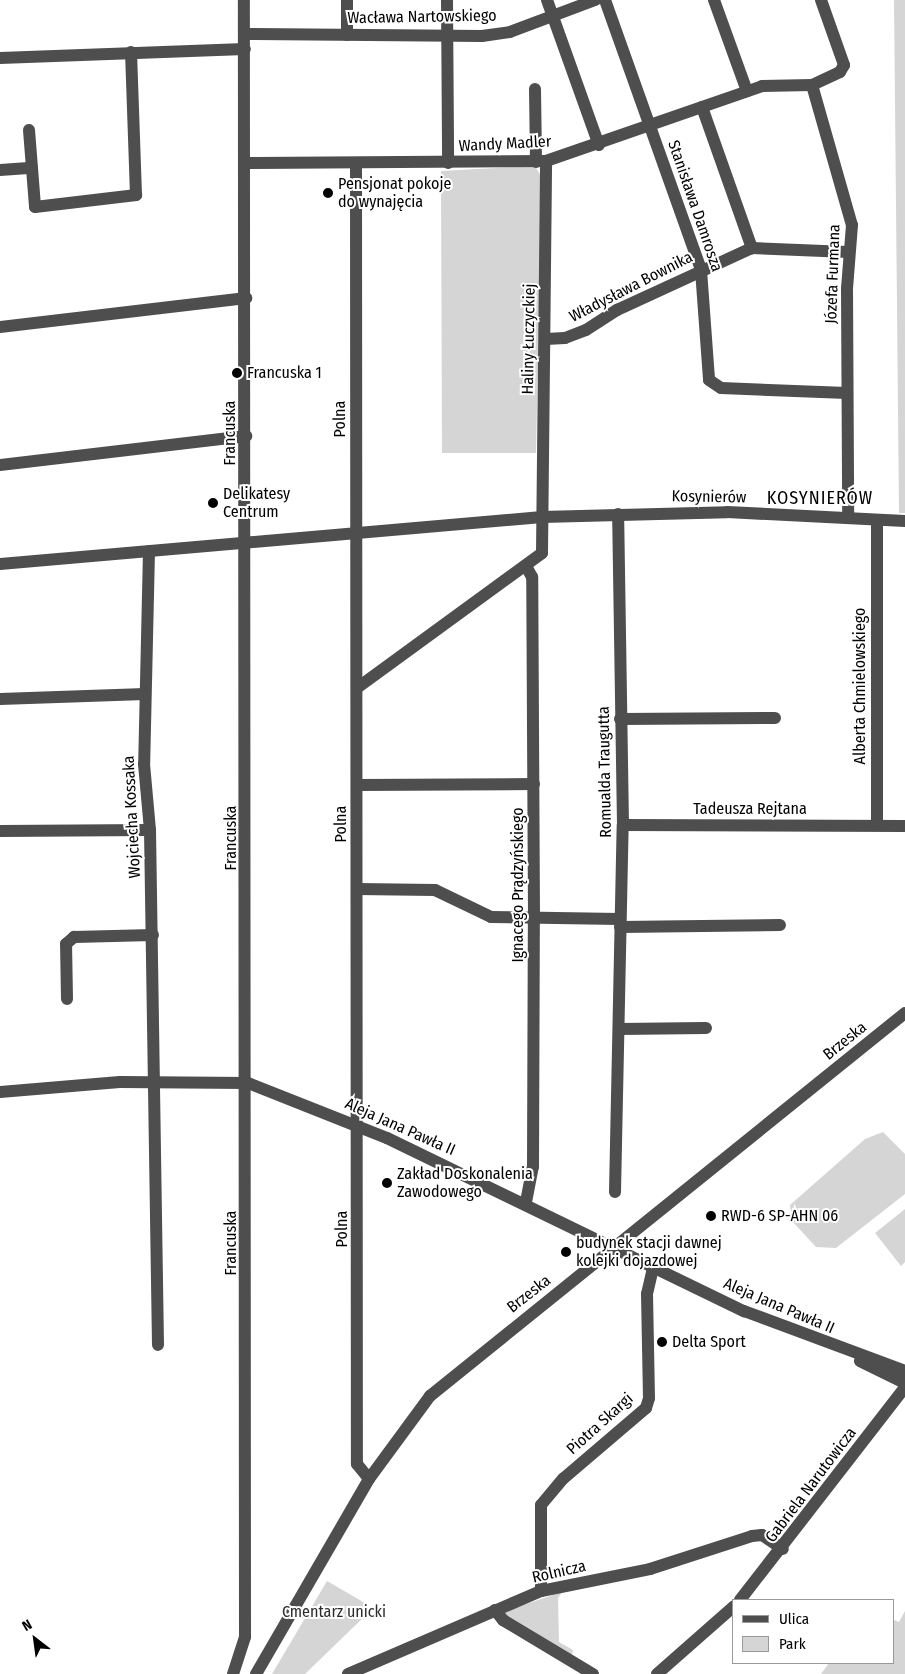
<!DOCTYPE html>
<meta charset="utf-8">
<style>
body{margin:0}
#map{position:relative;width:905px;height:1674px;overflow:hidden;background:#fff;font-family:"Fira Sans Condensed",sans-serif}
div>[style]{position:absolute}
.green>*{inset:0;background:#d5d5d5}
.minor>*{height:12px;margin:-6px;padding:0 6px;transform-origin:6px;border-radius:6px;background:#4e4e4e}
.dots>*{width:14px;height:14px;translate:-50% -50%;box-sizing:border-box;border:2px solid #fff;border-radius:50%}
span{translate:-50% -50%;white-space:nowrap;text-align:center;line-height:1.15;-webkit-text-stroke:4px #fff;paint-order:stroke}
.street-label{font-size:16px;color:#000}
.poi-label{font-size:16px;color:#000}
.left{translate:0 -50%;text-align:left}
.park-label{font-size:16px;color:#2c2c2c}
.neighbourhood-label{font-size:18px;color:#000;letter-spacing:1px}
.legend{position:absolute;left:732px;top:1599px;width:162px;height:65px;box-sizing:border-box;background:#fff;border:1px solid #999;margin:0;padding:6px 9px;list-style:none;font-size:15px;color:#000}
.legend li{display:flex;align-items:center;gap:10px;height:25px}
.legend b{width:25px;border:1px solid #999}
.north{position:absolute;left:10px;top:1614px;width:50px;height:50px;-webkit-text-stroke:4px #fff;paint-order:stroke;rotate:330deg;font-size:14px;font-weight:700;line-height:20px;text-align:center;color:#000}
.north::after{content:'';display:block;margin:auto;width:18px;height:22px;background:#000;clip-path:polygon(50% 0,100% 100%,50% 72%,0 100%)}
</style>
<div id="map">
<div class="green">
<i style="clip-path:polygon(894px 0,905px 0,905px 513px,899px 513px)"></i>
<i style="clip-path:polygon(535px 166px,542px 178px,536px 453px,442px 453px,441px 171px)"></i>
<i style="clip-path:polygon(883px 1132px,905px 1154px,905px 1194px,836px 1248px,816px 1247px,792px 1221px,790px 1205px,865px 1139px)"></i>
<i style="clip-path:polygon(905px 1209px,905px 1262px,901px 1266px,875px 1233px)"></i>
<i style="clip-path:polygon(327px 1581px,365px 1603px,367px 1614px,305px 1674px,272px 1674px)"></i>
<i style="clip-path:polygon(562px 1592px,558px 1598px,559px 1642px,573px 1650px,572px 1655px,502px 1612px)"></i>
<i style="clip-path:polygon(905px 1611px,905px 1674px,821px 1674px,829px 1663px,894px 1663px,894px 1620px,899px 1622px)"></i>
</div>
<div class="minor">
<i style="left:347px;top:0;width:35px;rotate:90deg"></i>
<i style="left:447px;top:0;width:163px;rotate:89.6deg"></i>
<i style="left:547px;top:0;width:154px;rotate:70.3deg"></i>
<i style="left:605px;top:0;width:287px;rotate:70.4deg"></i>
<i style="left:701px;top:270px;width:110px;rotate:85.8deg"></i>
<i style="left:709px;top:380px;width:14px;rotate:34deg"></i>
<i style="left:721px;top:388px;width:126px;rotate:2.3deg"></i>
<i style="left:714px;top:0;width:97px;rotate:70.1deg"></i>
<i style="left:821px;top:0;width:69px;rotate:70.5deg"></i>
<i style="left:844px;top:65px;width:8px;rotate:120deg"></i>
<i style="left:840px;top:72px;width:31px;rotate:155deg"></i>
<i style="left:812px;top:85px;width:146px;rotate:74.1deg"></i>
<i style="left:852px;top:225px;width:63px;rotate:94.5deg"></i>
<i style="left:847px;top:288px;width:229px;rotate:89.7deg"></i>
<i style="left:244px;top:34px;width:238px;rotate:0.5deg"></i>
<i style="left:482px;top:36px;width:28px;rotate:-8deg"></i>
<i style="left:510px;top:32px;width:91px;rotate:-20.6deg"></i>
<i style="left:0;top:58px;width:245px;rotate:-2.1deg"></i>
<i style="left:535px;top:89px;width:73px;rotate:89.2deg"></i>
<i style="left:702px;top:107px;width:150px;rotate:70.5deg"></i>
<i style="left:29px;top:130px;width:77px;rotate:85.5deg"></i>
<i style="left:35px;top:207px;width:102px;rotate:-6.8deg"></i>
<i style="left:136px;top:195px;width:143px;rotate:-92deg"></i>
<i style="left:246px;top:163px;width:300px;rotate:-0.4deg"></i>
<i style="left:546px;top:161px;width:229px;rotate:-19.1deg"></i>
<i style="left:762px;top:86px;width:50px;rotate:-1.1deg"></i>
<i style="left:356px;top:164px;width:1300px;rotate:89.96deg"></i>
<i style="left:357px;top:1464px;width:19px;rotate:51deg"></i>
<i style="left:0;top:170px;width:32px;rotate:-4deg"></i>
<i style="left:0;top:327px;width:248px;rotate:-6.7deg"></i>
<i style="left:546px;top:339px;width:19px;rotate:-3deg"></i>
<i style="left:565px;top:338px;width:22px;rotate:-21deg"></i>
<i style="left:586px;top:330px;width:37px;rotate:-33deg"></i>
<i style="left:617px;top:310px;width:149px;rotate:-24.7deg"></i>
<i style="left:752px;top:248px;width:96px;rotate:2.4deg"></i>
<i style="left:0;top:465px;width:248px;rotate:-6.7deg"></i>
<i style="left:877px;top:520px;width:305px;rotate:90deg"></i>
<i style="left:149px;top:551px;width:213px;rotate:91.3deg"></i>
<i style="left:144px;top:764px;width:66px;rotate:84.8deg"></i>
<i style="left:150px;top:830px;width:515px;rotate:89.11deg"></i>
<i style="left:0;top:564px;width:544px;rotate:-4.96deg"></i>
<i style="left:542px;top:517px;width:185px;rotate:-1.5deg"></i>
<i style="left:727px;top:512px;width:178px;rotate:2.9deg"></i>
<i style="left:357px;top:688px;width:229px;rotate:-36.1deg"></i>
<i style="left:542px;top:553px;width:392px;rotate:-89.4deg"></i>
<i style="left:0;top:699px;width:145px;rotate:-2deg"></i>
<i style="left:620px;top:719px;width:155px;rotate:-0.4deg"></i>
<i style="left:357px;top:785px;width:177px;rotate:-0.3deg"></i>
<i style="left:623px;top:825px;width:282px;rotate:0.2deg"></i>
<i style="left:0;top:831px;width:150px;rotate:-0.4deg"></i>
<i style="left:357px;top:889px;width:78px;rotate:0.7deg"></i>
<i style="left:435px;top:890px;width:62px;rotate:25.7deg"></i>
<i style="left:491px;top:917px;width:129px;rotate:0.9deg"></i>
<i style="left:620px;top:927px;width:160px;rotate:-0.7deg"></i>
<i style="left:67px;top:999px;width:55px;rotate:-91deg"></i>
<i style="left:66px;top:944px;width:11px;rotate:-41deg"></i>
<i style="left:74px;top:937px;width:79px;rotate:-1.5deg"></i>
<i style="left:619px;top:1029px;width:87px;rotate:-0.7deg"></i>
<i style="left:0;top:1092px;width:120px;rotate:-4.8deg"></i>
<i style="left:120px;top:1082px;width:128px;rotate:0.4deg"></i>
<i style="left:248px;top:1083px;width:149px;rotate:21.6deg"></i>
<i style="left:387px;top:1138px;width:397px;rotate:25.9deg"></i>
<i style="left:744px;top:1311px;width:172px;rotate:20.4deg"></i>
<i style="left:615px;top:1192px;width:367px;rotate:-88.8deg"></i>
<i style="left:623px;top:825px;width:311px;rotate:-90.9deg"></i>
<i style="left:526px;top:1202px;width:36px;rotate:-79deg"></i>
<i style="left:533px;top:1167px;width:251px;rotate:-89.8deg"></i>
<i style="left:534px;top:916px;width:339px;rotate:-90.3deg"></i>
<i style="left:532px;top:577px;width:10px;rotate:-119deg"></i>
<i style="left:860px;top:1361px;width:50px;rotate:26.1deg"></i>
<i style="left:541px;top:1591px;width:86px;rotate:-90deg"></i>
<i style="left:541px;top:1505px;width:35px;rotate:-50deg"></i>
<i style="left:564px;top:1478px;width:108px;rotate:-40.5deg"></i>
<i style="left:646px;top:1408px;width:10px;rotate:-73deg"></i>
<i style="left:649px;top:1398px;width:104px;rotate:-91.1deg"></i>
<i style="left:647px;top:1294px;width:26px;rotate:-77deg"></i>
<i style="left:740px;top:1600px;width:269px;rotate:-52.2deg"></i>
<i style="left:495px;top:1610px;width:13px;rotate:51deg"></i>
<i style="left:503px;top:1620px;width:105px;rotate:31deg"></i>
<i style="left:233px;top:1674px;width:39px;rotate:-72deg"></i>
<i style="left:245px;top:1637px;width:1637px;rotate:-90.04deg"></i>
<i style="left:256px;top:1674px;width:225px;rotate:-59.9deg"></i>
<i style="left:369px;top:1479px;width:103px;rotate:-53.7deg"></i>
<i style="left:430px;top:1396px;width:610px;rotate:-38.88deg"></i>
<i style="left:348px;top:1674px;width:210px;rotate:-23.3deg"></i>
<i style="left:541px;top:1591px;width:111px;rotate:-11.4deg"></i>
<i style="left:650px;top:1569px;width:107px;rotate:-17.9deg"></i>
<i style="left:752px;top:1536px;width:10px;rotate:-6deg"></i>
<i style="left:762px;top:1535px;width:25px;rotate:34deg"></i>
<i style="left:657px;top:1674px;width:103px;rotate:-41.4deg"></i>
</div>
<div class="dots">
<i style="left:328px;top:193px;background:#000"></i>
<i style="left:237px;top:373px;background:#000"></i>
<i style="left:213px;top:503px;background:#000"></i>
<i style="left:387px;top:1183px;background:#000"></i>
<i style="left:711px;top:1216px;background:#000"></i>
<i style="left:566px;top:1252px;background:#000"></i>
<i style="left:662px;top:1342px;background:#000"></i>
</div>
<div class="street-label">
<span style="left:422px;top:17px;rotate:-1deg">Wacława Nartowskiego</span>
<span style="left:505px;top:144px;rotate:-3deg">Wandy Madler</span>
<span style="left:695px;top:206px;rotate:71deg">Stanisława Damrosza</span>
<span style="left:833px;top:274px;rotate:-88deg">Józefa Furmana</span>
<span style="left:631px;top:287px;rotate:-27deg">Władysława Bownika</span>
<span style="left:529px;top:339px;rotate:-89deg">Haliny Łuczyckiej</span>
<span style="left:340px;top:419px;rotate:-90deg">Polna</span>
<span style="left:230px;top:433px;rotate:-90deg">Francuska</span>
<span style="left:709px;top:497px;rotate:1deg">Kosynierów</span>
<span style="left:860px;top:686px;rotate:-90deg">Alberta Chmielowskiego</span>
<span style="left:605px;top:772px;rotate:-91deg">Romualda Traugutta</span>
<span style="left:750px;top:809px">Tadeusza Rejtana</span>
<span style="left:132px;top:817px;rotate:-93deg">Wojciecha Kossaka</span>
<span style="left:341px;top:824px;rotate:-90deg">Polna</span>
<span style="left:231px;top:838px;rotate:-90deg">Francuska</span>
<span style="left:518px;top:885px;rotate:-90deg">Ignacego Prądzyńskiego</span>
<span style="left:845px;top:1041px;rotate:-39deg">Brzeska</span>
<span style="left:400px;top:1127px;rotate:24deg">Aleja Jana Pawła II</span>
<span style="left:342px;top:1229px;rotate:-90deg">Polna</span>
<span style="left:231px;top:1243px;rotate:-90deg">Francuska</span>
<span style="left:529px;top:1294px;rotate:-38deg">Brzeska</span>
<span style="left:779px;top:1306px;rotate:23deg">Aleja Jana Pawła II</span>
<span style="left:600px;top:1424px;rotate:-42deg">Piotra Skargi</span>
<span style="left:811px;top:1485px;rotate:-53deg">Gabriela Narutowicza</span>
<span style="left:559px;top:1572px;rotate:-13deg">Rolnicza</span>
</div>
<div class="poi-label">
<span class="left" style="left:338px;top:193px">Pensjonat pokoje<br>do wynajęcia</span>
<span class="left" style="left:247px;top:373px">Francuska 1</span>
<span class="left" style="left:223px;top:503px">Delikatesy<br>Centrum</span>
<span class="left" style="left:397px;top:1183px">Zakład Doskonalenia<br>Zawodowego</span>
<span class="left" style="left:721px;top:1216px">RWD-6 SP-AHN 06</span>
<span class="left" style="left:576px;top:1252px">budynek stacji dawnej<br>kolejki dojazdowej</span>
<span class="left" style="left:672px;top:1342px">Delta Sport</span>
</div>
<div class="park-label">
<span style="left:334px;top:1612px">Cmentarz unicki</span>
</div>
<div class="neighbourhood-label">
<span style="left:820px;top:498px">KOSYNIERÓW</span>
</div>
<ul class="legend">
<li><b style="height:6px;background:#4e4e4e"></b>Ulica</li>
<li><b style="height:14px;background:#d5d5d5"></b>Park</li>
</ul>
<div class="north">N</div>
</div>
